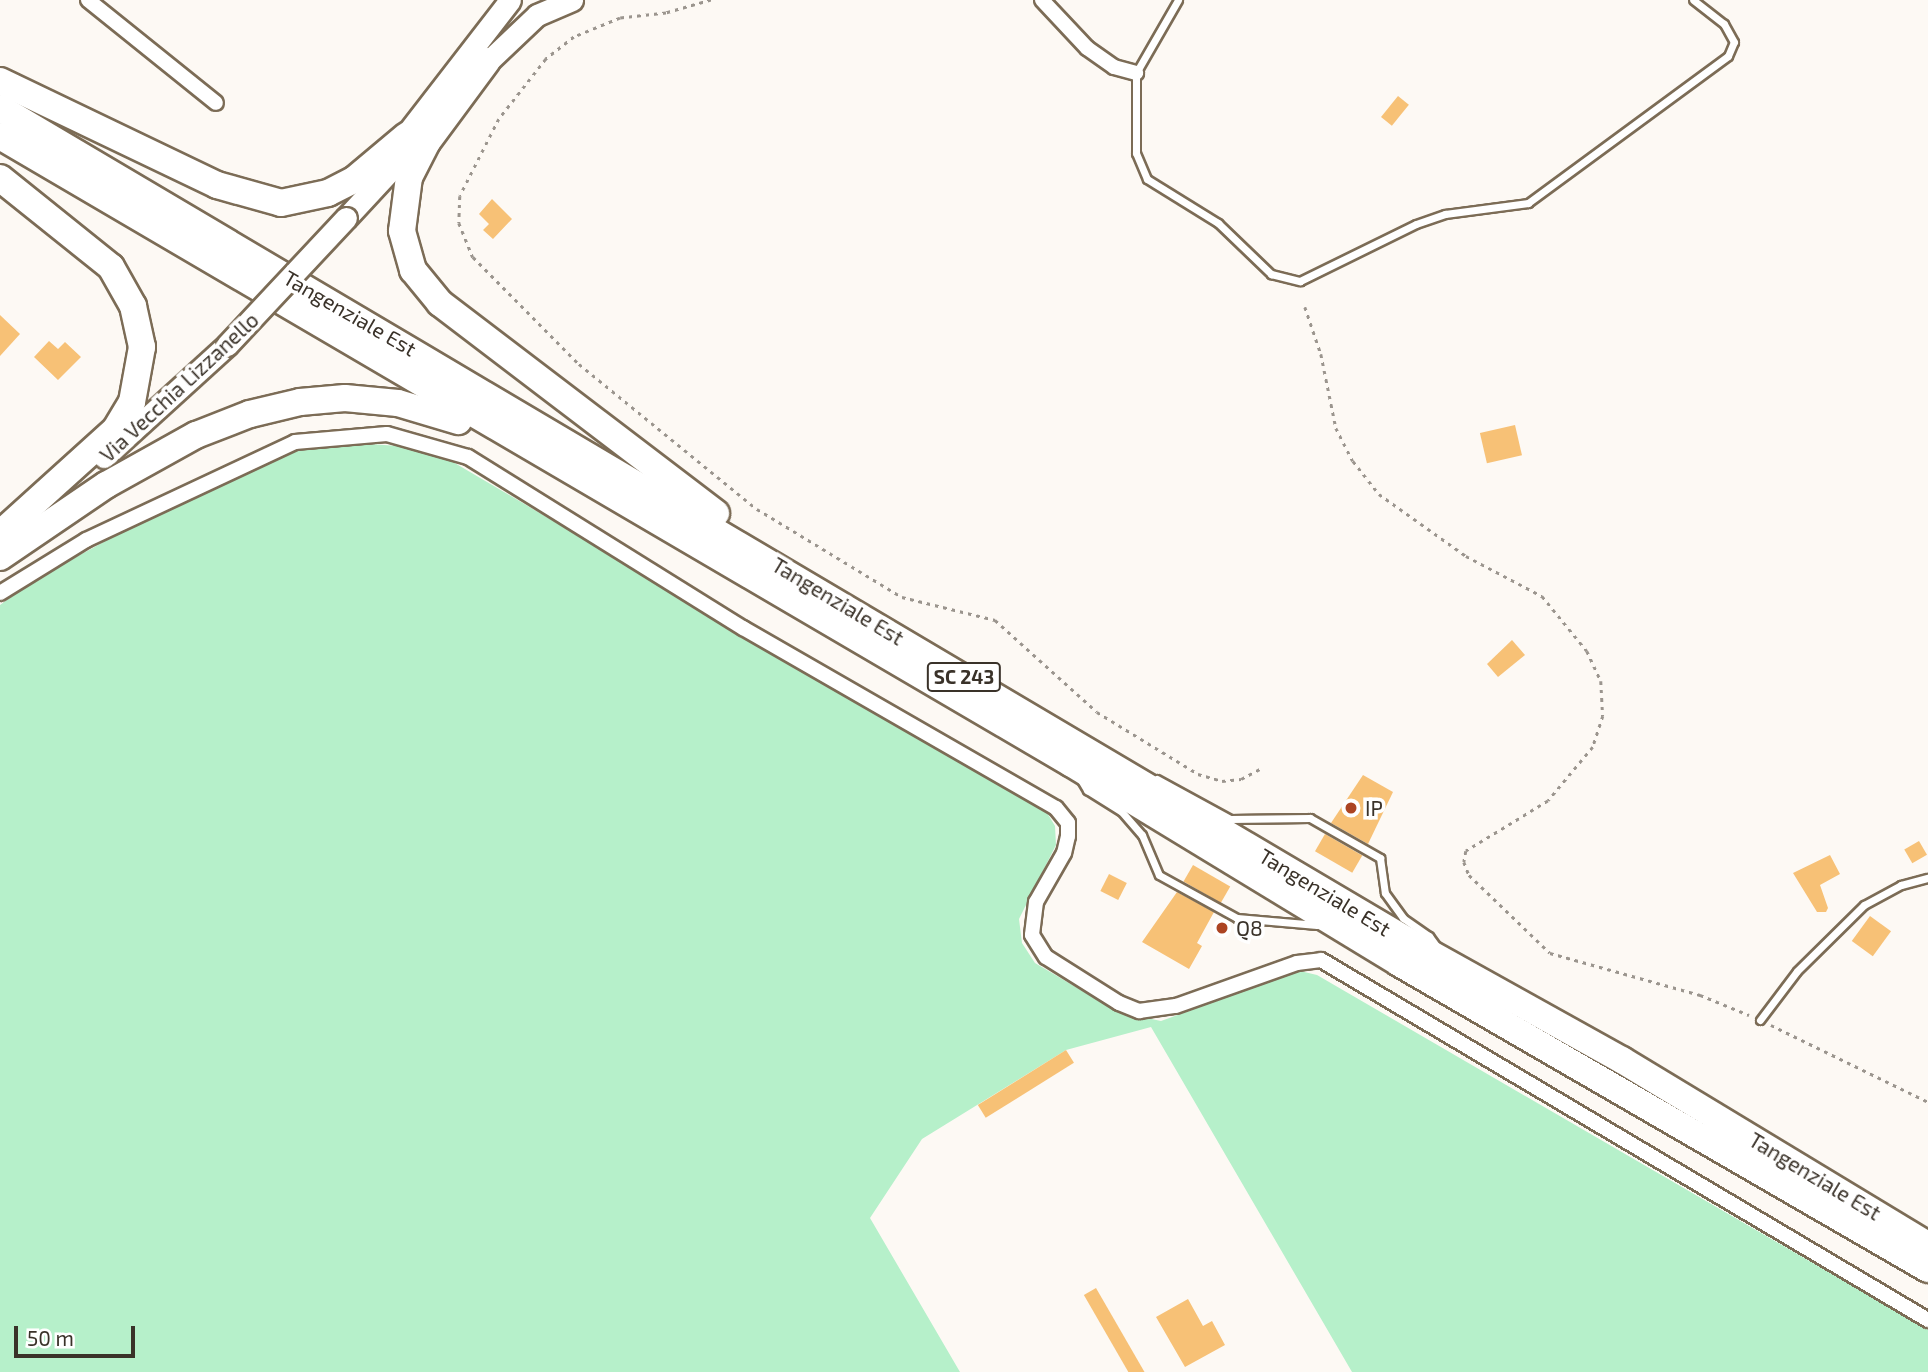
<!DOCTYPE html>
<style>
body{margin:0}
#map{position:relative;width:1928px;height:1372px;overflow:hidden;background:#fdf9f4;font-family:"Exo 2",sans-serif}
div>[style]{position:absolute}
.green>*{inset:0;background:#b6f0ca}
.building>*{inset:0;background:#f7c176;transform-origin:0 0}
.path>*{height:2.5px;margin-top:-1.25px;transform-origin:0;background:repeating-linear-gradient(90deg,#9b958e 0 3.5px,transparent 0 8.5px)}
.roads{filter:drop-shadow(2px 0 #7c6c56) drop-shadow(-2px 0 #7c6c56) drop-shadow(0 2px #7c6c56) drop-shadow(0 -2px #7c6c56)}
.lane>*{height:7px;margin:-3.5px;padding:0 3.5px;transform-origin:3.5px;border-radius:3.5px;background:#fff}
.street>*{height:14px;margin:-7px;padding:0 7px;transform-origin:7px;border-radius:7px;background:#fff}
.secondary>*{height:21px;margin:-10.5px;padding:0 10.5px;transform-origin:10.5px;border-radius:10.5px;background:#fff}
.highway>*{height:26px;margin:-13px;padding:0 13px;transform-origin:13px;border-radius:13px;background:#fff}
.bridges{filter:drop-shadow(2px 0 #7c6c56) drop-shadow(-2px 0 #7c6c56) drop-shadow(0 2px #7c6c56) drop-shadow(0 -2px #7c6c56)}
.secondary-bridge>*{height:21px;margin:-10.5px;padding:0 10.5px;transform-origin:10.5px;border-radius:10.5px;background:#fff}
.dots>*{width:19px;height:19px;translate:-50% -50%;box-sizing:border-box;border:4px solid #fff;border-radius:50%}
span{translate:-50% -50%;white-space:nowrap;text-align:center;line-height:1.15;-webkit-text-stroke:7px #fff;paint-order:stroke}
.shield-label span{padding:2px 5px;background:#fff;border:2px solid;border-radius:5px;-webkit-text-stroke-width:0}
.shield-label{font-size:19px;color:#3a3229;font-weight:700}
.street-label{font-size:21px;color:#3a3229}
.poi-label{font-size:21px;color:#3a3229}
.left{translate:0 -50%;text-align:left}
.scale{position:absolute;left:14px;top:1326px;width:121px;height:32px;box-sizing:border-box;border:4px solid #3a3229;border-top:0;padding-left:9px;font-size:21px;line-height:24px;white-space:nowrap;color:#3a3229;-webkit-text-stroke:5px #fff;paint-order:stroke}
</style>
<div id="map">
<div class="green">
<i style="clip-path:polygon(342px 442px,398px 446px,453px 462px,1046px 811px,1055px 826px,1056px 845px,1019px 919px,1022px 943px,1035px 963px,1118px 1012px,1161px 1021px,1300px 971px,1317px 975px,1928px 1330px,1928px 1372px,1352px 1372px,1151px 1027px,1066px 1050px,922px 1139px,870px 1218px,960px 1372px,0 1372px,0 605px,36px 579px,219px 479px,289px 452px)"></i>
</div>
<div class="building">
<i style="left:1398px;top:96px;width:14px;height:27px;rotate:39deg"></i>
<i style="clip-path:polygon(492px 199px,512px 219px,493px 239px,483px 230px,489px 224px,479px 214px)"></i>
<i style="clip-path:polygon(0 315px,20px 334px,0 356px)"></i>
<i style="clip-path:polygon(49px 341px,58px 349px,65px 342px,81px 357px,58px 380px,34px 357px)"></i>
<i style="left:1515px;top:425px;width:31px;height:36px;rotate:77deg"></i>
<i style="clip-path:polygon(1512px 640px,1525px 655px,1498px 677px,1487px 664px)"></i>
<i style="clip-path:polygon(1363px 775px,1393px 792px,1368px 844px,1331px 823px)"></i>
<i style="left:1325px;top:834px;width:43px;height:20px;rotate:30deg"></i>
<i style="left:1919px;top:841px;width:16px;height:17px;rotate:60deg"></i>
<i style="clip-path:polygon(1830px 855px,1840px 874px,1820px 885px,1828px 908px,1826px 912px,1817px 912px,1793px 873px)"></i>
<i style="left:1193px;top:865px;width:43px;height:19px;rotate:30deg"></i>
<i style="left:1109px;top:874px;width:20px;height:19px;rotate:27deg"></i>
<i style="clip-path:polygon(1177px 892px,1214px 912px,1197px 943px,1202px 946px,1189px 969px,1142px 942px)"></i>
<i style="left:1870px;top:916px;width:26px;height:31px;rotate:36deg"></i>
<i style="left:1066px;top:1050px;width:15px;height:104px;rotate:58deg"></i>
<i style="left:1096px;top:1288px;width:97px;height:14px;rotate:60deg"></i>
<i style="clip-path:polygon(1188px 1299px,1203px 1326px,1212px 1321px,1225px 1345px,1185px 1367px,1156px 1317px)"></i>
</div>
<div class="path">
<i style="left:711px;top:0;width:47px;rotate:163.9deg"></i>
<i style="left:666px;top:13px;width:46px;rotate:173.8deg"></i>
<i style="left:620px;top:18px;width:50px;rotate:157.6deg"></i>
<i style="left:574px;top:37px;width:36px;rotate:142deg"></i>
<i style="left:546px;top:59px;width:76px;rotate:128.1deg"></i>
<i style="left:499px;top:119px;width:86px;rotate:116.9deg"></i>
<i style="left:460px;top:196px;width:27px;rotate:92deg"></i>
<i style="left:459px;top:223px;width:37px;rotate:68deg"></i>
<i style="left:473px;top:257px;width:151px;rotate:45.3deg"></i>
<i style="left:579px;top:364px;width:230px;rotate:39.2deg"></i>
<i style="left:757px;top:509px;width:170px;rotate:31.3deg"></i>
<i style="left:902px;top:597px;width:96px;rotate:13.9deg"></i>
<i style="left:995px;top:620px;width:137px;rotate:42deg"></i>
<i style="left:1097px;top:712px;width:119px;rotate:31.5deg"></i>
<i style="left:1198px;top:774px;width:25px;rotate:16deg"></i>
<i style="left:1222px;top:781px;width:19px;rotate:-6deg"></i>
<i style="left:1241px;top:779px;width:21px;rotate:-28deg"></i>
<i style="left:1305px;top:307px;width:50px;rotate:71.2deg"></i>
<i style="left:1321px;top:354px;width:76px;rotate:78.5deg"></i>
<i style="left:1336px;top:428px;width:37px;rotate:63deg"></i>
<i style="left:1353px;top:461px;width:42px;rotate:51.8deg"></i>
<i style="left:1379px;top:494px;width:107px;rotate:35.5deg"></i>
<i style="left:1466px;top:556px;width:86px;rotate:27.8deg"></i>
<i style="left:1542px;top:596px;width:71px;rotate:50.7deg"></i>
<i style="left:1587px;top:651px;width:33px;rotate:65deg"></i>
<i style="left:1601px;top:681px;width:35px;rotate:87deg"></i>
<i style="left:1603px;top:716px;width:33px;rotate:108deg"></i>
<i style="left:1593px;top:747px;width:70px;rotate:129.8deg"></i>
<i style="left:1548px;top:801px;width:96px;rotate:148.6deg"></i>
<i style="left:1466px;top:851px;width:11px;rotate:100deg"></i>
<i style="left:1464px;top:862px;width:14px;rotate:69deg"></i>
<i style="left:1469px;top:875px;width:112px;rotate:43.9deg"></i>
<i style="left:1550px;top:953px;width:156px;rotate:15.6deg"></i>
<i style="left:1700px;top:995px;width:53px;rotate:22.2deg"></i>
<i style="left:1771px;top:1025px;width:175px;rotate:26.1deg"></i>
</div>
<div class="roads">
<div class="lane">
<i style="left:1178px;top:0;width:84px;rotate:119.9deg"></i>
<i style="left:1136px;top:73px;width:80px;rotate:90deg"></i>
<i style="left:1136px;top:153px;width:28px;rotate:67deg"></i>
<i style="left:1147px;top:179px;width:84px;rotate:31.8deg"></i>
<i style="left:1218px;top:223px;width:74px;rotate:43.9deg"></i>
<i style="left:1271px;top:274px;width:30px;rotate:14deg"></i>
<i style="left:1300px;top:281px;width:129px;rotate:-26.2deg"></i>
<i style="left:1416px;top:224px;width:31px;rotate:-19deg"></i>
<i style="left:1445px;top:214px;width:84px;rotate:-7.5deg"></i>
<i style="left:1528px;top:203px;width:248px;rotate:-36.3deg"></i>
<i style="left:1728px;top:56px;width:15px;rotate:-67deg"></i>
<i style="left:1734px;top:42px;width:21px;rotate:-119deg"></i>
<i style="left:1724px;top:24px;width:39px;rotate:-142deg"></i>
<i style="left:1157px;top:779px;width:83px;rotate:28.7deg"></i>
<i style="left:1230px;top:819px;width:80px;rotate:-0.7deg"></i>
<i style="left:1310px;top:818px;width:81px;rotate:29.7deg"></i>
<i style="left:1380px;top:858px;width:35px;rotate:82deg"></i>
<i style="left:1385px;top:893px;width:31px;rotate:54deg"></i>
<i style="left:1403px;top:918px;width:32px;rotate:35deg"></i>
<i style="left:1429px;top:936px;width:14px;rotate:54deg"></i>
<i style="left:1081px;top:780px;width:12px;rotate:59deg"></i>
<i style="left:1087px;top:790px;width:40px;rotate:32deg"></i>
<i style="left:1121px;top:811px;width:32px;rotate:49deg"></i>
<i style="left:1142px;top:835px;width:43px;rotate:67deg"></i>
<i style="left:1159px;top:875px;width:89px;rotate:28.9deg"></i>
<i style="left:1237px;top:918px;width:80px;rotate:5deg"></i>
<i style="left:1760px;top:1020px;width:61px;rotate:-52.9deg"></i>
<i style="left:1797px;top:971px;width:94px;rotate:-44.6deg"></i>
<i style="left:1864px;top:905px;width:42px;rotate:-28.4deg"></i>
<i style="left:1901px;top:885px;width:28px;rotate:-15deg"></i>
</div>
<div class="street">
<i style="left:88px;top:0;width:164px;rotate:38.8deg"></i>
<i style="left:1042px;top:0;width:66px;rotate:46.8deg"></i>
<i style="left:1087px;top:48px;width:33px;rotate:35deg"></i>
<i style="left:1114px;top:67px;width:23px;rotate:15deg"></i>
<i style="left:0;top:593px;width:101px;rotate:-31.6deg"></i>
<i style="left:86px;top:540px;width:231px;rotate:-25.1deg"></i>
<i style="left:295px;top:442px;width:92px;rotate:-5deg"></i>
<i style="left:387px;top:434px;width:84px;rotate:15.9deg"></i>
<i style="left:468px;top:457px;width:324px;rotate:31.9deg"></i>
<i style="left:743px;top:628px;width:361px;rotate:29.9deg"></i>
<i style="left:1056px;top:808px;width:19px;rotate:51deg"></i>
<i style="left:1068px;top:823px;width:13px;rotate:90deg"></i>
<i style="left:1068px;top:836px;width:17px;rotate:103deg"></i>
<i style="left:1064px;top:853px;width:56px;rotate:119.7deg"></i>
<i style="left:1036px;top:902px;width:33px;rotate:97deg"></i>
<i style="left:1032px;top:935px;width:26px;rotate:58deg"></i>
<i style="left:1046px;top:957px;width:86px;rotate:32.2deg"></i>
<i style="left:1119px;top:1003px;width:22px;rotate:22deg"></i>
<i style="left:1139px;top:1011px;width:37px;rotate:-8deg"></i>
<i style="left:1176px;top:1006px;width:128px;rotate:-19.6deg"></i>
<i style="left:1297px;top:963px;width:24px;rotate:-7deg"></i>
<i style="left:1321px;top:960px;width:706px;rotate:30.67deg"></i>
</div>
<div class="secondary">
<i style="left:478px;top:71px;width:81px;rotate:-43.5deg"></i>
<i style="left:537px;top:15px;width:38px;rotate:-23deg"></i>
<i style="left:398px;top:145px;width:183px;rotate:-52.3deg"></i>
<i style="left:346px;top:218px;width:113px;rotate:-47.1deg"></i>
<i style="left:104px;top:457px;width:166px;rotate:-42.3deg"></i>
</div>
<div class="highway">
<i style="left:487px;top:61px;width:101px;rotate:126.5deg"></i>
<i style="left:427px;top:142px;width:39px;rotate:117deg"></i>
<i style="left:409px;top:177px;width:54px;rotate:97.4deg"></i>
<i style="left:402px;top:231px;width:41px;rotate:74.2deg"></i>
<i style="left:413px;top:270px;width:43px;rotate:50.7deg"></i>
<i style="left:440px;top:303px;width:347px;rotate:37.3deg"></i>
<i style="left:0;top:81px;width:241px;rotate:25.6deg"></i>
<i style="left:217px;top:185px;width:66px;rotate:15.7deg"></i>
<i style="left:281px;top:203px;width:48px;rotate:-12deg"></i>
<i style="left:328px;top:193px;width:30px;rotate:-27deg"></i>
<i style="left:355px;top:179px;width:67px;rotate:-40.1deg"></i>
<i style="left:0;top:108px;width:1634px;rotate:30.61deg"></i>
<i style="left:1406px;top:940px;width:247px;rotate:29.1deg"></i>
<i style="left:1622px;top:1060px;width:358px;rotate:31.2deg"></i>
<i style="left:0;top:136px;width:1242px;rotate:30.36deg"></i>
<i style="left:1072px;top:764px;width:383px;rotate:31.3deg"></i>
<i style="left:1399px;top:963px;width:611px;rotate:30.05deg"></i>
<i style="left:0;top:178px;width:142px;rotate:38.7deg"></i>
<i style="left:111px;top:267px;width:45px;rotate:60.6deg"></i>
<i style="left:133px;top:306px;width:42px;rotate:77.6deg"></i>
<i style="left:142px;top:347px;width:56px;rotate:100.3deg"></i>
<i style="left:132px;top:402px;width:33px;rotate:121deg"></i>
<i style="left:115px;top:430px;width:155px;rotate:137.9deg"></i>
<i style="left:0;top:557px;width:128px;rotate:-34.2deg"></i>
<i style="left:106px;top:485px;width:103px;rotate:-29.1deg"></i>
<i style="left:196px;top:435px;width:58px;rotate:-21.3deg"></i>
<i style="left:250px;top:414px;width:51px;rotate:-13.5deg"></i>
<i style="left:300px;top:402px;width:45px;rotate:-5.1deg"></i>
<i style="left:345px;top:398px;width:53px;rotate:5.4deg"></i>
<i style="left:398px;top:403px;width:63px;rotate:16.7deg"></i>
</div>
</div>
<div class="bridges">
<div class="secondary-bridge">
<i style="left:227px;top:345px;width:174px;rotate:-46.9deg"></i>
</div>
</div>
<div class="dots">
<i style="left:1351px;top:808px;background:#ac4422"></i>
<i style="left:1222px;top:928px;background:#ac4422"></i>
</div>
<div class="shield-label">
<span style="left:964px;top:677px">SC 243</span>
</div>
<div class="street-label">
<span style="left:350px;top:313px;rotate:30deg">Tangenziale Est</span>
<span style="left:179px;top:387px;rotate:-43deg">Via Vecchia Lizzanello</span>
<span style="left:838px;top:601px;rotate:31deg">Tangenziale Est</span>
<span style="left:1325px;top:892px;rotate:31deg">Tangenziale Est</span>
<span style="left:1815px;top:1176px;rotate:31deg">Tangenziale Est</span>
</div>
<div class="poi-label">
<span class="left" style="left:1365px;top:808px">IP</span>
<span class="left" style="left:1236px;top:928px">Q8</span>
</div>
<div class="scale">50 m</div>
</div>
